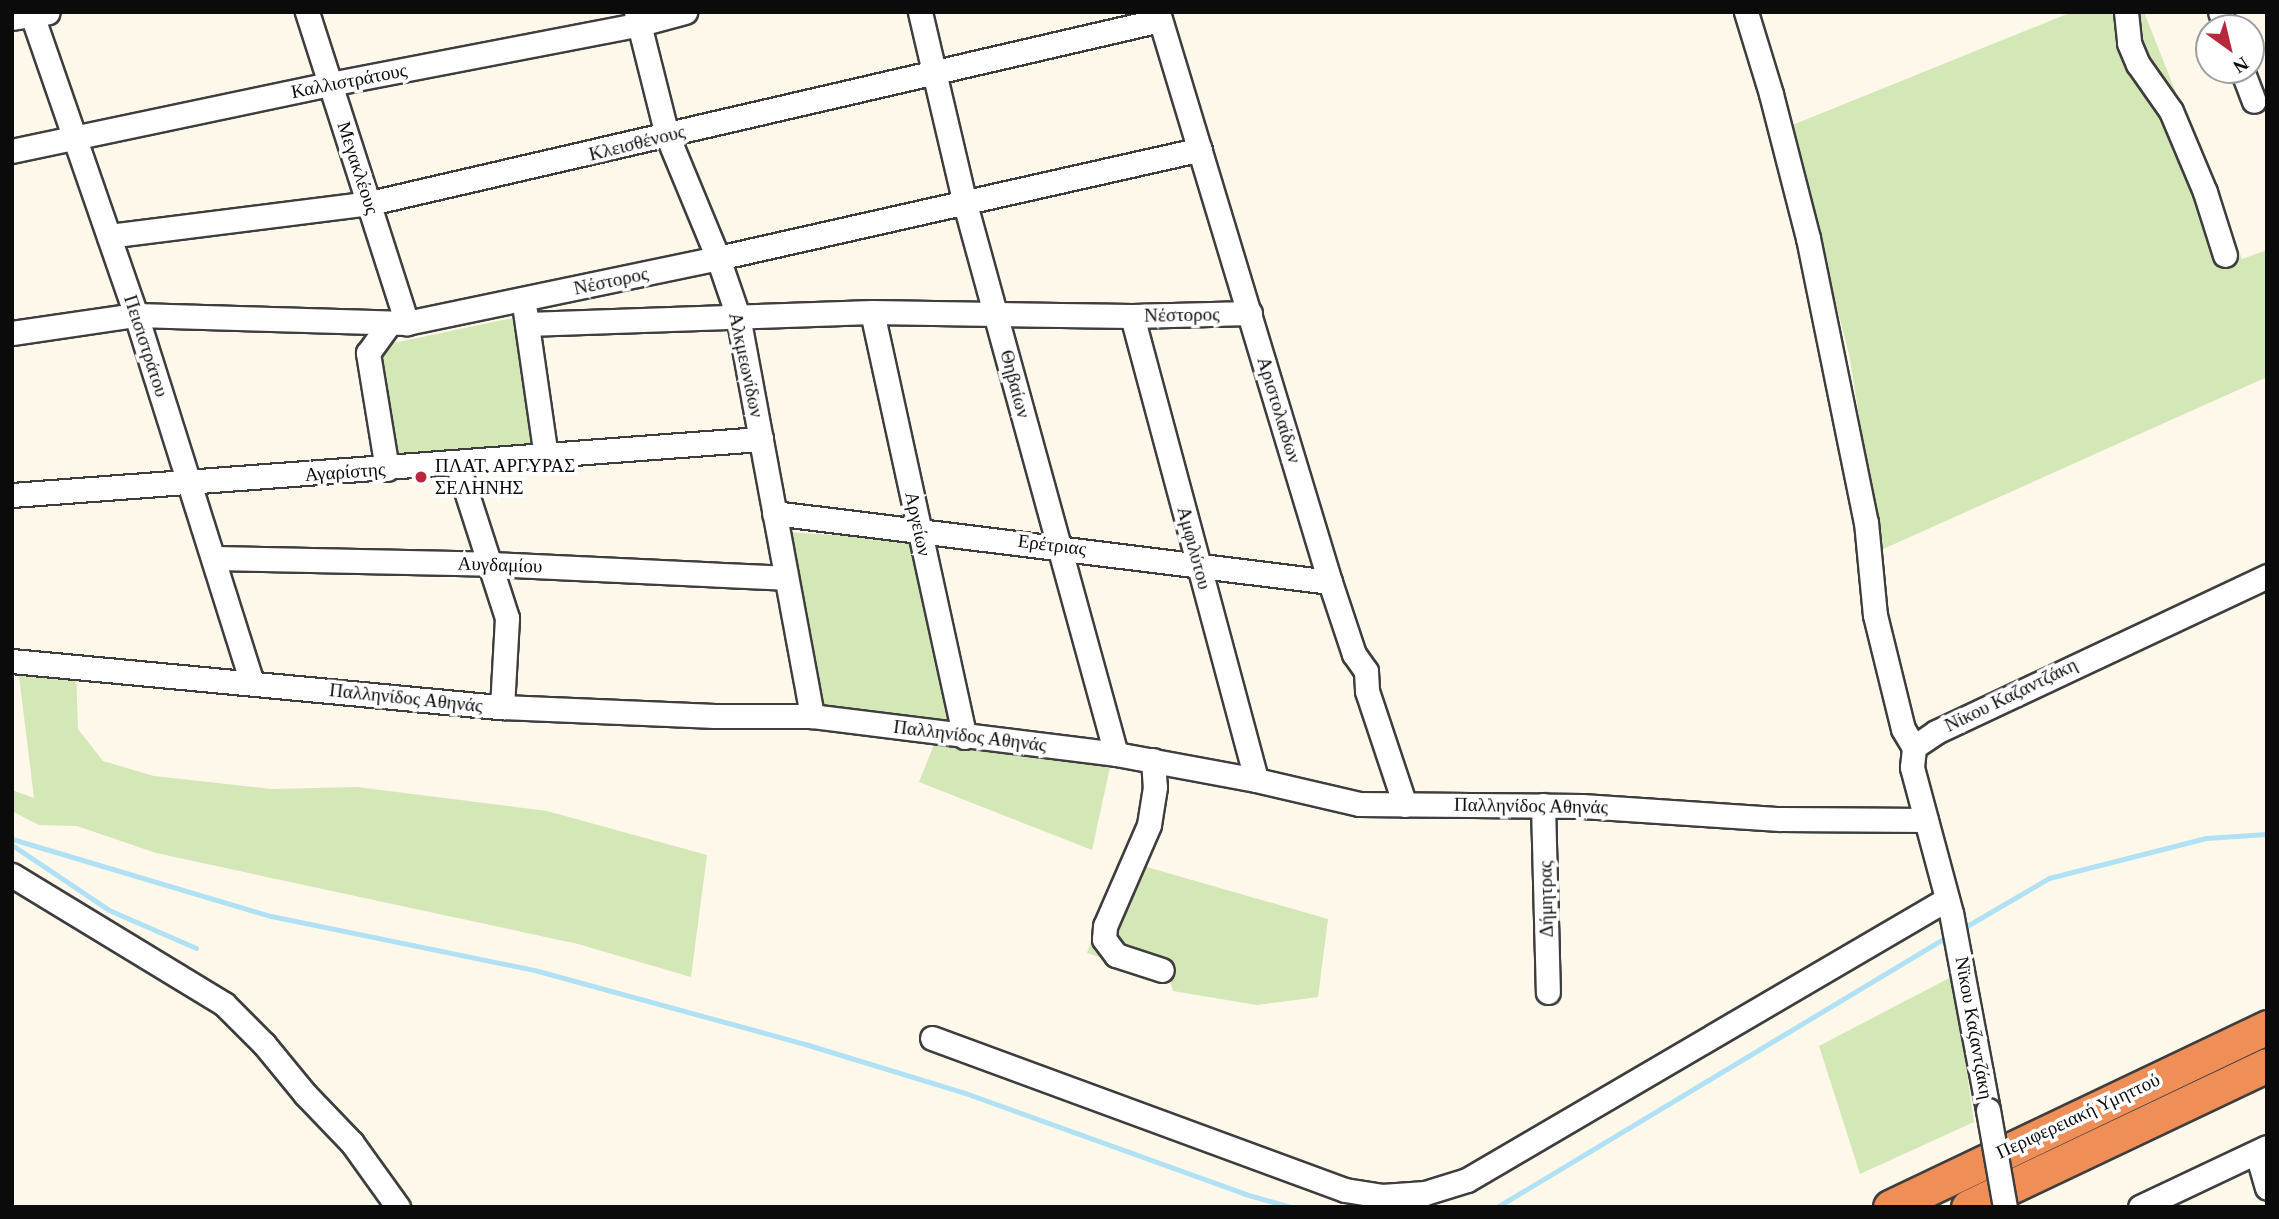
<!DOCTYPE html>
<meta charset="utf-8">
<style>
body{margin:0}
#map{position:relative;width:2279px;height:1219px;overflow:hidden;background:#fef8ea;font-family:"Times New Roman",serif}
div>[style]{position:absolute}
.green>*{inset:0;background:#d4e7b6}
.stream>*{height:5px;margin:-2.5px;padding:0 2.5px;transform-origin:2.5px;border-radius:2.5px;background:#b1e1f4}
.roads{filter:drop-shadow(2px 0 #3e3e3e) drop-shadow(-2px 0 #3e3e3e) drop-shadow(0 2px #3e3e3e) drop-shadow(0 -2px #3e3e3e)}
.minor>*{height:23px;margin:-11.5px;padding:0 11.5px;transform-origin:11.5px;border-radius:11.5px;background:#fff}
.highway>*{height:33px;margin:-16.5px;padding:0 16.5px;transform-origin:16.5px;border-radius:16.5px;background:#ef8e57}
.bridges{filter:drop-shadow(2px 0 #3e3e3e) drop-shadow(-2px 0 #3e3e3e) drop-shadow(0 2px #3e3e3e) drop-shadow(0 -2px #3e3e3e)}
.minor-bridge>*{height:23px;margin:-11.5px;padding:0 11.5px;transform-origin:11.5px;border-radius:11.5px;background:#fff}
.dots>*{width:19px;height:19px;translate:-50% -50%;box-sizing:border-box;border:4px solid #fff;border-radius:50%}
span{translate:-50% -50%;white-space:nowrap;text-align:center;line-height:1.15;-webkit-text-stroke:7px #fff;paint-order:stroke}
.street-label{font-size:19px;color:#0b0b0b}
.poi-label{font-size:19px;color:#0b0b0b}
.left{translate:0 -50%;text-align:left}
.frame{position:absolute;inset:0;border:14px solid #0b0b0b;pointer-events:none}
.north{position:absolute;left:2195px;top:14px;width:70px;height:70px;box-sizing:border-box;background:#fff;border:2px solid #9d9d9d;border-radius:50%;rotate:146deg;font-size:19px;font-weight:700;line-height:28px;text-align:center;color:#0b0b0b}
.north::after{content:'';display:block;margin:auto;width:24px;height:32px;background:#b6293d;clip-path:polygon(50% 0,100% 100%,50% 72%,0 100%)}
</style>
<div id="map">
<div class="green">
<i style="clip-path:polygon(2072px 12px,2144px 12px,2242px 259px,2267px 250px,2267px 377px,1881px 550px,1849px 354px,1790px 126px)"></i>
<i style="clip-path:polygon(517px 317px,534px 446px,388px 457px,379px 346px)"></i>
<i style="clip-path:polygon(785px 532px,916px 540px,956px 728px,820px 708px)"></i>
<i style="clip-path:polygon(18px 668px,76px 670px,78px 729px,103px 761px,154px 776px,272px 789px,357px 787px,547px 811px,707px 855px,691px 977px,578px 944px,156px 853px,77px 826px,39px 825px,12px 811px,12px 790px,34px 798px)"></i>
<i style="clip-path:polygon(937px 737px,1112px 758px,1092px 850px,919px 782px)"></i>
<i style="clip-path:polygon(1119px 859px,1328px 919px,1318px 997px,1257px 1005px,1173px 991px,1170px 981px,1087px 953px)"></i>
<i style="clip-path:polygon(1953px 976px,1974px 1122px,1860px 1174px,1819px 1046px)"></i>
</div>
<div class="stream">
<i style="left:12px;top:839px;width:270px;rotate:16.6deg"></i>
<i style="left:271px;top:916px;width:273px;rotate:11.6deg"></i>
<i style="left:538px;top:971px;width:277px;rotate:15.3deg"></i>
<i style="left:805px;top:1044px;width:167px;rotate:17deg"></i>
<i style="left:965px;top:1093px;width:298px;rotate:19.8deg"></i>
<i style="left:1245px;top:1194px;width:48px;rotate:15.8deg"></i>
<i style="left:12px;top:845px;width:117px;rotate:33.8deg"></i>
<i style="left:109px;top:910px;width:95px;rotate:23.6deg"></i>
<i style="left:1960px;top:930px;width:103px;rotate:-30.3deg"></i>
<i style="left:2049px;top:878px;width:162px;rotate:-14.3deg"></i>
<i style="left:2206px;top:838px;width:61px;rotate:-3.8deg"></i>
<i style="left:1497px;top:1207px;width:526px;rotate:-31deg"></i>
</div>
<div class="roads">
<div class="minor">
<i style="left:31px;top:12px;width:321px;rotate:70.9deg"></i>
<i style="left:136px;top:315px;width:385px;rotate:72.5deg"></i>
<i style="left:307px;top:12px;width:327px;rotate:72.2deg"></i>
<i style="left:636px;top:12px;width:127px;rotate:75.9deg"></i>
<i style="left:667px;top:135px;width:133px;rotate:67.5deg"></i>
<i style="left:718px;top:258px;width:61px;rotate:71deg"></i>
<i style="left:738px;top:316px;width:407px;rotate:79.5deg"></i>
<i style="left:920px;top:12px;width:193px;rotate:76.8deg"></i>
<i style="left:964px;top:200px;width:574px;rotate:74.66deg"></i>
<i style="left:1158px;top:12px;width:595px;rotate:73.21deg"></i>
<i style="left:1330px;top:582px;width:76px;rotate:71.6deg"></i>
<i style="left:1354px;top:654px;width:21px;rotate:55deg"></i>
<i style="left:1366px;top:671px;width:20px;rotate:87deg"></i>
<i style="left:1367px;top:691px;width:120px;rotate:71.6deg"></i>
<i style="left:1746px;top:12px;width:86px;rotate:73deg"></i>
<i style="left:1771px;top:94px;width:149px;rotate:75.6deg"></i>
<i style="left:1808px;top:238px;width:290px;rotate:78.5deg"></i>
<i style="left:1866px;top:522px;width:93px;rotate:84.5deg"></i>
<i style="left:1875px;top:615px;width:117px;rotate:76.2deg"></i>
<i style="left:1903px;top:729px;width:21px;rotate:59deg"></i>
<i style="left:2126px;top:12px;width:31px;rotate:84deg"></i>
<i style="left:2129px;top:43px;width:23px;rotate:67deg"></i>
<i style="left:2138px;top:64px;width:57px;rotate:54.9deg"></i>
<i style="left:2171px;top:111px;width:88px;rotate:67.2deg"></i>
<i style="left:2205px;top:192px;width:66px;rotate:72.4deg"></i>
<i style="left:2220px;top:12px;width:17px;rotate:69deg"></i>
<i style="left:12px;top:18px;width:36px;rotate:-9deg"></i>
<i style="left:2242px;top:70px;width:33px;rotate:69deg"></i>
<i style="left:12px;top:151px;width:325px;rotate:-11.9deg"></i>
<i style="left:330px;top:84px;width:313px;rotate:-10.9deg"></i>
<i style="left:637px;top:25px;width:50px;rotate:-15.2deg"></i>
<i style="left:109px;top:236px;width:263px;rotate:-7.2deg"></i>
<i style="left:370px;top:203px;width:811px;rotate:-13.04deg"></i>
<i style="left:525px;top:311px;width:148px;rotate:81.8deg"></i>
<i style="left:872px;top:312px;width:435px;rotate:77.7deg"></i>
<i style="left:1132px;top:316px;width:480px;rotate:75deg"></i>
<i style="left:527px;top:324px;width:345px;rotate:-2deg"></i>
<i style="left:872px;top:312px;width:260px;rotate:0.9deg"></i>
<i style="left:1132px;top:316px;width:118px;rotate:-1.5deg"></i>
<i style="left:12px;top:333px;width:125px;rotate:-8.3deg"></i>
<i style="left:136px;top:315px;width:271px;rotate:1.7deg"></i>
<i style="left:407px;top:323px;width:318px;rotate:-11.8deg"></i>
<i style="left:718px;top:258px;width:494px;rotate:-12.7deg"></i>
<i style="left:457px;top:463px;width:163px;rotate:72.1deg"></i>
<i style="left:507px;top:618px;width:89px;rotate:93.2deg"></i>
<i style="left:387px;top:469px;width:118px;rotate:-99.3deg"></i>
<i style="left:368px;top:353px;width:37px;rotate:-54deg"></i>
<i style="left:12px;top:495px;width:751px;rotate:-4.28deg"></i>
<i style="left:774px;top:513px;width:560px;rotate:7.07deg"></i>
<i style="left:215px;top:558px;width:276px;rotate:1.2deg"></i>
<i style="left:491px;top:564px;width:294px;rotate:2.7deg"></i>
<i style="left:12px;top:661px;width:492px;rotate:5.4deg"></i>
<i style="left:502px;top:707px;width:213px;rotate:2.4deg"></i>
<i style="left:715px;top:716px;width:97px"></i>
<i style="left:812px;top:716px;width:306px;rotate:7.1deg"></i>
<i style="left:1116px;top:754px;width:142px;rotate:10.5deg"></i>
<i style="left:1256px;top:780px;width:106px;rotate:13.1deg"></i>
<i style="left:1359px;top:804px;width:223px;rotate:0.5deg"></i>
<i style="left:1582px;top:806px;width:198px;rotate:3.8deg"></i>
<i style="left:1780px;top:819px;width:146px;rotate:0.4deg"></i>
<i style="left:1153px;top:760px;width:27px;rotate:86deg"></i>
<i style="left:1155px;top:787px;width:38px;rotate:99deg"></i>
<i style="left:1149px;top:825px;width:110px;rotate:113.5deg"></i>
<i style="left:1105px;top:926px;width:13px;rotate:94deg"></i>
<i style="left:1104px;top:939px;width:20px;rotate:53deg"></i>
<i style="left:1116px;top:955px;width:48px;rotate:18.1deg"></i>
<i style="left:1543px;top:805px;width:187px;rotate:88.5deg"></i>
<i style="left:12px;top:875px;width:248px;rotate:31.3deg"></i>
<i style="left:224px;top:1004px;width:57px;rotate:45deg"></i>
<i style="left:264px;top:1044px;width:65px;rotate:50.6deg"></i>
<i style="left:305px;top:1094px;width:68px;rotate:46.2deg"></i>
<i style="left:352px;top:1143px;width:79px;rotate:54.3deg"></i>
<i style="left:932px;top:1038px;width:440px;rotate:20.2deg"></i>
<i style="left:1345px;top:1190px;width:37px;rotate:9deg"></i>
<i style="left:1382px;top:1196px;width:43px;rotate:-4deg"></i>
<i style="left:1425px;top:1193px;width:44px;rotate:-17.2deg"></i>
<i style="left:1467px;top:1180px;width:556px;rotate:-30.35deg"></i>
<i style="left:1988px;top:1110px;width:200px;rotate:-100.6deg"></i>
<i style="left:1951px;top:913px;width:151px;rotate:-105deg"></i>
<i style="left:1912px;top:767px;width:20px;rotate:-84deg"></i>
<i style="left:1914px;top:747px;width:27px;rotate:-34deg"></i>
<i style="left:1936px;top:732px;width:366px;rotate:-25.2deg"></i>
<i style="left:2257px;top:1153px;width:36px;rotate:74deg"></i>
<i style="left:2140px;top:1207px;width:140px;rotate:-25.3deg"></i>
</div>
<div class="highway">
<i style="left:1890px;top:1207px;width:418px;rotate:-25.5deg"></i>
<i style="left:1968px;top:1207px;width:331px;rotate:-25.4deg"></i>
</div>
</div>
<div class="bridges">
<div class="minor-bridge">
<i style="left:1988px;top:1110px;width:98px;rotate:80.1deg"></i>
</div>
</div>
<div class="dots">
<i style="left:421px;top:477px;background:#b6293d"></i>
</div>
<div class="street-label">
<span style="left:349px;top:81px;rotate:-11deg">Καλλιστράτους</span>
<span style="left:637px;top:143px;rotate:-14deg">Κλεισθένους</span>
<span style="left:358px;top:168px;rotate:72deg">Μεγακλέους</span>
<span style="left:611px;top:281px;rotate:-12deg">Νέστορος</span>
<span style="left:1182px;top:315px;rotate:-1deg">Νέστορος</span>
<span style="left:146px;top:346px;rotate:72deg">Πεισιστράτου</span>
<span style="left:746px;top:365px;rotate:78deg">Αλκμεωνίδων</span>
<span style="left:1015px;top:384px;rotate:75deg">Θηβαίων</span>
<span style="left:1279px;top:410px;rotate:73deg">Αριστολαίδων</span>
<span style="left:345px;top:472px;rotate:-4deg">Αγαρίστης</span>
<span style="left:918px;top:524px;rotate:78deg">Αργείων</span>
<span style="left:1052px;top:545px;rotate:7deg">Ερέτριας</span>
<span style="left:1194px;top:548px;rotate:75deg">Αμφιλύτου</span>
<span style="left:500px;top:565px;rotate:2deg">Αυγδαμίου</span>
<span style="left:2011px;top:695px;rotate:-26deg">Νίκου Καζαντζάκη</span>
<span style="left:406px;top:698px;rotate:6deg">Παλληνίδος Αθηνάς</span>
<span style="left:970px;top:736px;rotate:7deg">Παλληνίδος Αθηνάς</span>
<span style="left:1531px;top:806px;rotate:1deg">Παλληνίδος Αθηνάς</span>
<span style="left:1546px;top:899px;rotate:-91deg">Δήμητρας</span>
<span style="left:1974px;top:1028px;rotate:80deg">Νϊκου Καζαντζάκη</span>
<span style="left:2078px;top:1116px;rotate:-25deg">Περιφερειακή Υμηττού</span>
</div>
<div class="poi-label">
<span class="left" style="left:435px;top:477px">ΠΛΑΤ. ΑΡΓΥΡΑΣ<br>ΣΕΛΗΝΗΣ</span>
</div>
<div class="frame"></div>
<div class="north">N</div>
</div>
